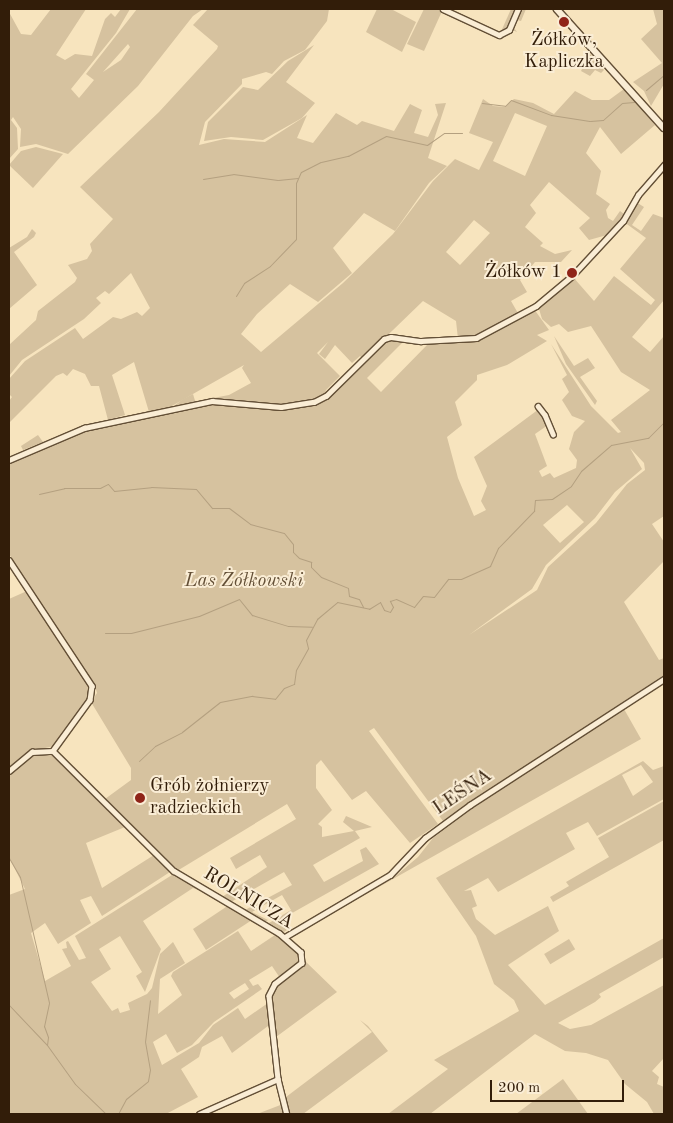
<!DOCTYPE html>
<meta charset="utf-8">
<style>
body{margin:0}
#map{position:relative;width:673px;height:1123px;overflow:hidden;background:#f7e4be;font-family:"Old Standard TT",serif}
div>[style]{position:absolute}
.green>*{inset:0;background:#d6c29f;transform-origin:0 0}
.stream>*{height:1px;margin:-0.5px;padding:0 0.5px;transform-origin:0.5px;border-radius:0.5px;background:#b4a080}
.roads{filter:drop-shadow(1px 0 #634f36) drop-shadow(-1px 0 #634f36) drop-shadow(0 1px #634f36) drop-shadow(0 -1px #634f36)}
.street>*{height:4.5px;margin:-2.25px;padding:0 2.25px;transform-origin:2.25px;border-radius:2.25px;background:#faedd5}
.secondary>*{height:5.5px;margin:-2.75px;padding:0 2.75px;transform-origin:2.75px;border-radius:2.75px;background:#faedd5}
.dots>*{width:14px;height:14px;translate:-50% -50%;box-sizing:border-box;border:2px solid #faedd5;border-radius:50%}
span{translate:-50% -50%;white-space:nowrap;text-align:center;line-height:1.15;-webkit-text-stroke:4px #faedd5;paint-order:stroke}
.poi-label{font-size:19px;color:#321d09}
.right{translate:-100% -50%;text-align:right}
.left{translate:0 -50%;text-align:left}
.park-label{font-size:19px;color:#634f36;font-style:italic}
.street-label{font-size:19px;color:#321d09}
.frame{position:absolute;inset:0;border:10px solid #321d09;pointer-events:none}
.scale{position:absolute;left:490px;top:1080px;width:134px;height:22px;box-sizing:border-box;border:2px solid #321d09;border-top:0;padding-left:6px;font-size:15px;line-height:18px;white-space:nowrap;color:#321d09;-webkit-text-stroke:4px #faedd5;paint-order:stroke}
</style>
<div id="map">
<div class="green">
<i style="clip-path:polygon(evenodd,51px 9px,86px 9px,56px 55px,65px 60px,75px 54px,92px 56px,105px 19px,111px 13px,115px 17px,121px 9px,130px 9px,116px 33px,71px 89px,79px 98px,94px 80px,86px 74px,137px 9px,203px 9px,193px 16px,138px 86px,68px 154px,36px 144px,20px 147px,21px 129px,13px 117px,11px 120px,17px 128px,18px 149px,9px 159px,9px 12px,21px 34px,31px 35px,51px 9px,128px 44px,130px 47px,121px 60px,103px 72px,128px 44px)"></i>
<i style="clip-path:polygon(evenodd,208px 9px,329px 9px,327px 21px,305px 50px,284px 61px,272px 74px,266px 72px,242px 79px,242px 84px,205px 122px,199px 145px,224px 139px,265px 142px,307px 115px,297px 138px,313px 143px,336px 113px,357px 125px,362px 121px,394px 131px,410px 104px,422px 110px,414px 133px,428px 137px,438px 115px,435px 104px,446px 103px,428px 158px,447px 166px,429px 183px,395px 231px,364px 213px,333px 248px,352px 273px,318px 302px,290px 284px,257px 314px,241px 334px,261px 352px,343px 283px,393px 234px,433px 181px,455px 159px,479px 170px,493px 142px,469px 133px,483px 99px,493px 106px,505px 107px,514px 99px,533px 103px,554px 114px,575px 91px,592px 100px,609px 100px,624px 89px,655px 125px,621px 154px,600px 127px,586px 153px,601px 171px,596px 194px,610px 204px,606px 210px,608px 218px,613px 221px,620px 211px,624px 214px,607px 235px,589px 240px,579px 228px,590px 218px,549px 182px,530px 205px,536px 213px,525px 227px,543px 243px,540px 246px,555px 254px,572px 250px,561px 262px,535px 262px,520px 280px,527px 292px,511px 301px,519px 315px,486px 333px,458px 339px,456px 321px,423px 301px,363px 359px,360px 356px,352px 363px,335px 345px,325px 359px,319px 354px,328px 342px,317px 353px,340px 376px,326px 390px,323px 400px,385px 340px,405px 340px,367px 378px,381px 392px,428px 344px,482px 337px,534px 309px,549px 330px,537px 335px,547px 341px,507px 365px,477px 375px,477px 380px,455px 402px,462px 425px,447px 437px,458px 478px,474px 516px,486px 510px,481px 501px,487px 486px,474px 457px,539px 409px,548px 425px,535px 434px,547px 466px,539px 471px,542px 477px,550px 473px,554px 478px,576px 468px,577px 460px,569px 449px,574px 432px,585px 421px,572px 416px,562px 400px,569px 392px,562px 379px,567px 375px,551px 344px,591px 406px,618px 433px,621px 432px,611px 420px,650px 390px,621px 372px,591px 326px,568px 332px,559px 324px,551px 327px,542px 319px,539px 309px,573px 277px,594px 301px,614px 276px,651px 305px,655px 300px,620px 269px,646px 238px,624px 222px,636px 202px,644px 207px,632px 225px,641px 231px,653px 214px,664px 218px,664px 300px,632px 337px,650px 352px,664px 336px,664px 516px,652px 524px,664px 542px,664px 561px,624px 602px,659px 660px,664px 658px,664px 675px,443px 821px,374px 728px,369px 731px,438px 824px,410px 843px,366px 791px,352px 800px,321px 760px,316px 765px,316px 788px,332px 810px,318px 824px,322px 827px,322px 837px,354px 831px,343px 822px,346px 816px,372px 827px,355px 831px,360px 838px,313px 865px,324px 882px,363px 861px,360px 850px,366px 847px,379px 864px,278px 921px,287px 930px,284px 932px,269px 923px,291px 910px,282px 895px,252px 912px,268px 920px,265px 922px,245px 910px,292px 885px,284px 872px,231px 902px,222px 897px,267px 867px,260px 855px,236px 869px,230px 858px,296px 819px,287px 804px,177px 871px,105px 799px,131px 780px,131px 768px,91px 702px,97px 693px,95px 686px,9px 554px,9px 461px,94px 428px,122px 420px,177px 413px,213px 402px,213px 398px,229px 395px,251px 383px,242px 368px,244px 365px,163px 411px,149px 412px,134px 362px,112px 375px,125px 415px,108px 420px,99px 386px,91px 386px,85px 374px,73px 369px,67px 376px,63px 373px,56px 376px,9px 423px,9px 401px,12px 397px,9px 394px,9px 379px,25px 361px,75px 328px,83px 339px,113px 317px,121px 319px,137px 312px,142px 316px,150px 308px,131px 273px,109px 294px,105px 291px,96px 298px,101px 303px,84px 319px,22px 360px,9px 376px,9px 345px,36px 320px,38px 311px,75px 282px,77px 278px,68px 265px,87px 259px,92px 251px,90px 244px,113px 219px,80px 187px,159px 112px,217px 49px,218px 46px,193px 25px,208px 9px,515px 113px,547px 126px,525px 176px,493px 161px,515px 113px,208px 9px,474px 220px,490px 233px,460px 265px,446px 252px,474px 220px,208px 9px,630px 448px,644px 463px,645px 470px,627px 484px,596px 523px,548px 567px,537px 590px,469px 635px,532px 589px,546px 565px,595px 518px,615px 492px,642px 469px,630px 448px,208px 9px,567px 505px,584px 522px,560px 543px,543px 525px,567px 505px)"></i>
<i style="clip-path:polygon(377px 9px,391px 9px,416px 22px,402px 52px,366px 32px)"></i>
<i style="clip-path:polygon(424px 9px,443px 9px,424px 51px,407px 44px)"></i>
<i style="clip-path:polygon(511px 9px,517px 9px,508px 30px,500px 34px)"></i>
<i style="clip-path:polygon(519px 9px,526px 9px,521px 21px,517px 20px,514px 28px,517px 32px,510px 29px)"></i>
<i style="clip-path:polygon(653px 9px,664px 9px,664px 84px,651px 106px,644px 91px,633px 82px,662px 63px,641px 39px,657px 24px)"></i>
<i style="clip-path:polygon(314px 45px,286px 82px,315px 103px,302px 118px,263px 140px,231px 137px,204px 141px,208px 122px,243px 87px,258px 90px,288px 61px)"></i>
<i style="clip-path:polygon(590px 54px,604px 70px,601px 73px,595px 70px,590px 76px,581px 71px)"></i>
<i style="clip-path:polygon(36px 147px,63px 154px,33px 188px,9px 165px,21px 151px)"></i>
<i style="clip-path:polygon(32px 229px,36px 233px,34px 237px,14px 252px,37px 285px,9px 309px,9px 248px,27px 237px)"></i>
<i style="clip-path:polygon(554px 336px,574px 366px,588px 358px,595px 368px,580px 377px,597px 401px,595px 405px,566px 364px)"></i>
<i style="clip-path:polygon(193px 394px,196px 404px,170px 409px,183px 399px)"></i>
<i style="clip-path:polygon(38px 435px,43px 442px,23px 450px,21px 446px)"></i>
<i style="clip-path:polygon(27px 591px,88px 681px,90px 697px,54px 746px,36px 750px,9px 770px,9px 599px)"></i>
<i style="clip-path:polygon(624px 709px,641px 739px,292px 936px,392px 879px,418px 857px,433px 838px,480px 803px)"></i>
<i style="clip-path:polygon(evenodd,52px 752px,125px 827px,86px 843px,102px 888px,154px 855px,170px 872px,102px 916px,91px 896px,80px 900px,91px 923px,58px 944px,45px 923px,31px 933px,45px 981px,71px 966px,62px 949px,67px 948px,66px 942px,68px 941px,79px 960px,86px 958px,75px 936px,172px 875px,214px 896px,193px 888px,143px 921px,161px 949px,145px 992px,136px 976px,142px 972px,120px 936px,99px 949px,111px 969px,91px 982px,112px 1011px,118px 1008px,120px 1013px,130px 1010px,128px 1003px,147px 994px,152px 988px,160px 954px,173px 942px,185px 963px,160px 979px,158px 1014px,182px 995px,171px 976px,173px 972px,238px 931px,251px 951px,275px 935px,258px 921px,284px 938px,300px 953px,300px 962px,280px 978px,272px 966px,249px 980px,253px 986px,258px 984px,262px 989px,214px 1022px,192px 1045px,177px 1053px,166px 1034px,153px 1042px,162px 1065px,199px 1043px,213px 1025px,238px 1008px,245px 1019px,268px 1003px,272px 1023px,232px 1053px,222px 1036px,202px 1047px,199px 1057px,181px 1069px,198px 1097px,166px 1114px,9px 1114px,9px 895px,25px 889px,9px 857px,9px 774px,33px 755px,52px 752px,245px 983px,249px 989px,234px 999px,229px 993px,245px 983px)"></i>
<i style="clip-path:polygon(evenodd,643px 761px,653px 770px,664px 766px,664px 799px,597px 836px,588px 822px,566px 833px,575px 849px,498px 892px,488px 878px,464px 891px,471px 890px,477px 906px,472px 908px,476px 919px,495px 935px,548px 906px,559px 931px,508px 965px,545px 1005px,664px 938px,664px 957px,599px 994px,601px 997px,595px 1002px,558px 1023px,570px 1029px,591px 1025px,664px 985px,664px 1058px,652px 1071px,659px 1077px,657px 1084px,664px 1087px,664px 1114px,654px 1114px,647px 1102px,625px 1084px,608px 1060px,586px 1053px,565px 1051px,535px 1034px,430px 1114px,388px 1114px,448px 1069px,434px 1060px,519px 1011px,514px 1000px,494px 984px,476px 936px,436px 878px,643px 761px,641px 765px,653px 782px,633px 796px,622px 775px,641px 765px)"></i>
<i style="clip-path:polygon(664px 801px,664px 840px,553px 902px,550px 897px,569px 886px,566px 882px,609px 857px,598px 838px)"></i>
<i style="clip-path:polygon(229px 905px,252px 920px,206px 950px,193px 929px)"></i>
<i style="left:569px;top:939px;width:12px;height:29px;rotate:59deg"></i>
<i style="clip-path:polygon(305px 961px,337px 992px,276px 1037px,271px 997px,276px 986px,300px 969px)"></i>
<i style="clip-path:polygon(360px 1020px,368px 1026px,388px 1051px,303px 1114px,289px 1114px,286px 1097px,372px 1032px)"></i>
<i style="clip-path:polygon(563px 1079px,588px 1114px,516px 1114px)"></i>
<i style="clip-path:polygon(283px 1104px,286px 1114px,257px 1114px)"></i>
</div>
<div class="stream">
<i style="left:646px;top:90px;width:23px;rotate:-40deg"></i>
<i style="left:482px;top:103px;width:23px;rotate:7deg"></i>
<i style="left:505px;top:106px;width:8px;rotate:-45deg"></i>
<i style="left:511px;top:100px;width:43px;rotate:20.6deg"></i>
<i style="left:551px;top:115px;width:39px;rotate:9deg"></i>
<i style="left:590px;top:121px;width:13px;rotate:-4deg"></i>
<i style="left:603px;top:120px;width:25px;rotate:-42deg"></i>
<i style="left:622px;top:103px;width:12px;rotate:-5deg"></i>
<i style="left:203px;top:179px;width:30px;rotate:-9deg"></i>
<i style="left:233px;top:174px;width:45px;rotate:7.6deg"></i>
<i style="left:278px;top:180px;width:20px;rotate:-6deg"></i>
<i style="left:236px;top:296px;width:15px;rotate:-58deg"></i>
<i style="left:244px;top:283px;width:31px;rotate:-33deg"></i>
<i style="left:270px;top:266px;width:37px;rotate:-46deg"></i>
<i style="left:296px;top:239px;width:56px;rotate:-90deg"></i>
<i style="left:296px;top:183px;width:12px;rotate:-66deg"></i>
<i style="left:301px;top:172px;width:22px;rotate:-27deg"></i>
<i style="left:321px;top:162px;width:28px;rotate:-13deg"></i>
<i style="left:348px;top:156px;width:43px;rotate:-27.8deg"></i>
<i style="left:386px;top:136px;width:42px;rotate:12.4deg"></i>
<i style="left:427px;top:145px;width:21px;rotate:-35deg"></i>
<i style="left:444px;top:133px;width:18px"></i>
<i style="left:39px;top:494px;width:26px;rotate:-13deg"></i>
<i style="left:64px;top:488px;width:36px"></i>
<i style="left:100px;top:488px;width:9px;rotate:-27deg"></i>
<i style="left:108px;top:484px;width:9px;rotate:49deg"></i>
<i style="left:114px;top:491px;width:37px;rotate:-6deg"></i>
<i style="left:151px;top:487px;width:45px;rotate:2.5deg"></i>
<i style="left:196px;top:489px;width:25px;rotate:50deg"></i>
<i style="left:212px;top:508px;width:17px"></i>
<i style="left:229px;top:508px;width:26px;rotate:37deg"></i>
<i style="left:250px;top:524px;width:35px;rotate:15deg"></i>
<i style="left:284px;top:533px;width:14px;rotate:51deg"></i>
<i style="left:293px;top:544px;width:8px;rotate:90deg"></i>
<i style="left:293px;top:552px;width:8px;rotate:45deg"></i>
<i style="left:299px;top:558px;width:13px;rotate:18deg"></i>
<i style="left:311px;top:562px;width:5px;rotate:90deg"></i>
<i style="left:311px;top:567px;width:14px;rotate:45deg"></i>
<i style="left:321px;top:577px;width:29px;rotate:22deg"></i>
<i style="left:348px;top:588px;width:8px;rotate:83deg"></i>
<i style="left:349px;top:596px;width:10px;rotate:17deg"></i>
<i style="left:359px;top:599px;width:9px;rotate:63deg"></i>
<i style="left:105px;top:633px;width:26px"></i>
<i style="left:131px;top:633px;width:70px;rotate:-14deg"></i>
<i style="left:199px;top:616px;width:43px;rotate:-23deg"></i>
<i style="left:239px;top:599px;width:21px;rotate:51deg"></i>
<i style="left:252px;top:615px;width:38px;rotate:17deg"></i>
<i style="left:288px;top:626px;width:24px;rotate:2deg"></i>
<i style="left:139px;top:761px;width:22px;rotate:-43deg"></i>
<i style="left:155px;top:746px;width:30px;rotate:-27deg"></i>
<i style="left:182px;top:732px;width:48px;rotate:-38.3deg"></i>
<i style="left:220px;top:702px;width:33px;rotate:-11deg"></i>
<i style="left:252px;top:696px;width:23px;rotate:7deg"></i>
<i style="left:275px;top:699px;width:14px;rotate:-51deg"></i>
<i style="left:284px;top:688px;width:11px;rotate:-22deg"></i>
<i style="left:294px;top:684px;width:14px;rotate:-82deg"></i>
<i style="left:296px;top:670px;width:25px;rotate:-61deg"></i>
<i style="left:308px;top:648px;width:8px;rotate:-104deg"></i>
<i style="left:306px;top:640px;width:24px;rotate:-62deg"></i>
<i style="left:317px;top:619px;width:26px;rotate:-40deg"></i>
<i style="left:337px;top:602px;width:33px;rotate:12deg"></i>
<i style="left:369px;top:609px;width:13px;rotate:-32deg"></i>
<i style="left:380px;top:602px;width:9px;rotate:63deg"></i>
<i style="left:384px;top:610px;width:6px;rotate:18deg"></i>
<i style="left:390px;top:612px;width:6px;rotate:-59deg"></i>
<i style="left:393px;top:607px;width:7px;rotate:-117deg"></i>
<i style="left:390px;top:601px;width:6px;rotate:-18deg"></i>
<i style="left:396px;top:599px;width:20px;rotate:24deg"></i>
<i style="left:414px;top:607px;width:14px;rotate:-51deg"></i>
<i style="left:423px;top:596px;width:11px;rotate:5deg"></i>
<i style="left:434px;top:597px;width:23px;rotate:-52deg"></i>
<i style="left:448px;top:579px;width:13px"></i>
<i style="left:461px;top:579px;width:32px;rotate:-24deg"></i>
<i style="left:490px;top:566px;width:20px;rotate:-66deg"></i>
<i style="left:498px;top:548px;width:52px;rotate:-45.8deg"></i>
<i style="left:534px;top:511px;width:11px;rotate:-85deg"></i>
<i style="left:535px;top:500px;width:17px;rotate:-3deg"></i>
<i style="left:552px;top:499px;width:23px;rotate:-34deg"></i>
<i style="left:571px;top:486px;width:18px;rotate:-56deg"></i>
<i style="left:581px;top:471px;width:40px;rotate:-41deg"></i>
<i style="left:611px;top:445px;width:38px;rotate:-11deg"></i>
<i style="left:648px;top:438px;width:23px;rotate:-45deg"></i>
<i style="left:9px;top:858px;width:22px;rotate:60deg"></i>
<i style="left:20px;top:877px;width:129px;rotate:77deg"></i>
<i style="left:49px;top:1003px;width:24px;rotate:102deg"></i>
<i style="left:44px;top:1026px;width:12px;rotate:70deg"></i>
<i style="left:48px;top:1037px;width:8px;rotate:97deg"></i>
<i style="left:9px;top:1005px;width:55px;rotate:46.5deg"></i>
<i style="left:47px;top:1045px;width:48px;rotate:54.3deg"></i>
<i style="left:75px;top:1084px;width:43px;rotate:44.1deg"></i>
<i style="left:118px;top:1114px;width:17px;rotate:-62deg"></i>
<i style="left:126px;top:1099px;width:28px;rotate:-39deg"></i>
<i style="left:148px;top:1081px;width:11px;rotate:-80deg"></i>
<i style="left:150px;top:1070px;width:28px;rotate:-100deg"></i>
<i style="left:145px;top:1042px;width:42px;rotate:-83.2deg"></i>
</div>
<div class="roads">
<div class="street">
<i style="left:443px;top:9px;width:62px;rotate:24.9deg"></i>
<i style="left:499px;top:35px;width:11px;rotate:-27deg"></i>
<i style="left:509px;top:30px;width:23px;rotate:-67deg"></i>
<i style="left:538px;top:406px;width:11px;rotate:52deg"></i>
<i style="left:545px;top:415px;width:21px;rotate:67deg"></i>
<i style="left:9px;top:460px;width:82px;rotate:-23.1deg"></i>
<i style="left:84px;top:428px;width:131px;rotate:-11.9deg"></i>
<i style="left:212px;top:401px;width:69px;rotate:5deg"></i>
<i style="left:281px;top:407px;width:33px;rotate:-9deg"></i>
<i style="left:314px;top:402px;width:13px;rotate:-27deg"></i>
<i style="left:326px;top:396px;width:81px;rotate:-44.5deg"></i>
<i style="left:384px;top:339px;width:7px;rotate:-16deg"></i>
<i style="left:391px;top:337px;width:30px;rotate:8deg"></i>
<i style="left:421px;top:341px;width:55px;rotate:-3.1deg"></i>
<i style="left:476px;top:338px;width:68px;rotate:-28.1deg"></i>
<i style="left:536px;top:306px;width:47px;rotate:-39.8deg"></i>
<i style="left:572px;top:276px;width:75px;rotate:-47.2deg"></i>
<i style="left:623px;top:221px;width:30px;rotate:-60deg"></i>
<i style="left:638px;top:195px;width:40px;rotate:-49deg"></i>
<i style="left:9px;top:560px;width:151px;rotate:56.6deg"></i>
<i style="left:92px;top:686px;width:14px;rotate:98deg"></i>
<i style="left:90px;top:700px;width:63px;rotate:126deg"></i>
<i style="left:9px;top:771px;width:30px;rotate:-40deg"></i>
<i style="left:32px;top:752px;width:21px;rotate:-3deg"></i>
<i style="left:53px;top:751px;width:170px;rotate:44.8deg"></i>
<i style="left:174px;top:871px;width:122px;rotate:30.6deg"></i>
<i style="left:279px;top:933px;width:29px;rotate:41deg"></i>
<i style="left:301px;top:952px;width:11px;rotate:85deg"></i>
<i style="left:302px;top:963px;width:34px;rotate:142deg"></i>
<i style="left:275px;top:984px;width:13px;rotate:117deg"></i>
<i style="left:269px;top:996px;width:83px;rotate:83.8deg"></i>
<i style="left:278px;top:1079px;width:36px;rotate:76deg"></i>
<i style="left:285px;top:937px;width:122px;rotate:-30.6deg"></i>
<i style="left:390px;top:875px;width:51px;rotate:-46.6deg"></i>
<i style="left:425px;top:838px;width:56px;rotate:-36.3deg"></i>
<i style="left:470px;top:805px;width:231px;rotate:-33deg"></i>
<i style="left:199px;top:1114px;width:86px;rotate:-23.9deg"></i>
</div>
<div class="secondary">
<i style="left:557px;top:9px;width:160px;rotate:48deg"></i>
</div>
</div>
<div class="dots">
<i style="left:564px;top:22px;background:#8f2418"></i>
<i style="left:572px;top:273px;background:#8f2418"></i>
<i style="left:140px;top:798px;background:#8f2418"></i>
</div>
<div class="poi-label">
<span style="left:564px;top:52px">Żółków,<br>Kapliczka</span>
<span class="right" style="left:562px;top:273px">Żółków 1</span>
<span class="left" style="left:150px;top:798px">Grób żołnierzy<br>radzieckich</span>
</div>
<div class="park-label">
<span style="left:244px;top:582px">Las Żółkowski</span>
</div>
<div class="street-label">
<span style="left:463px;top:793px;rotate:-34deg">LEŚNA</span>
<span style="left:248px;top:899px;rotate:31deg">ROLNICZA</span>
</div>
<div class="frame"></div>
<div class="scale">200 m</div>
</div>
